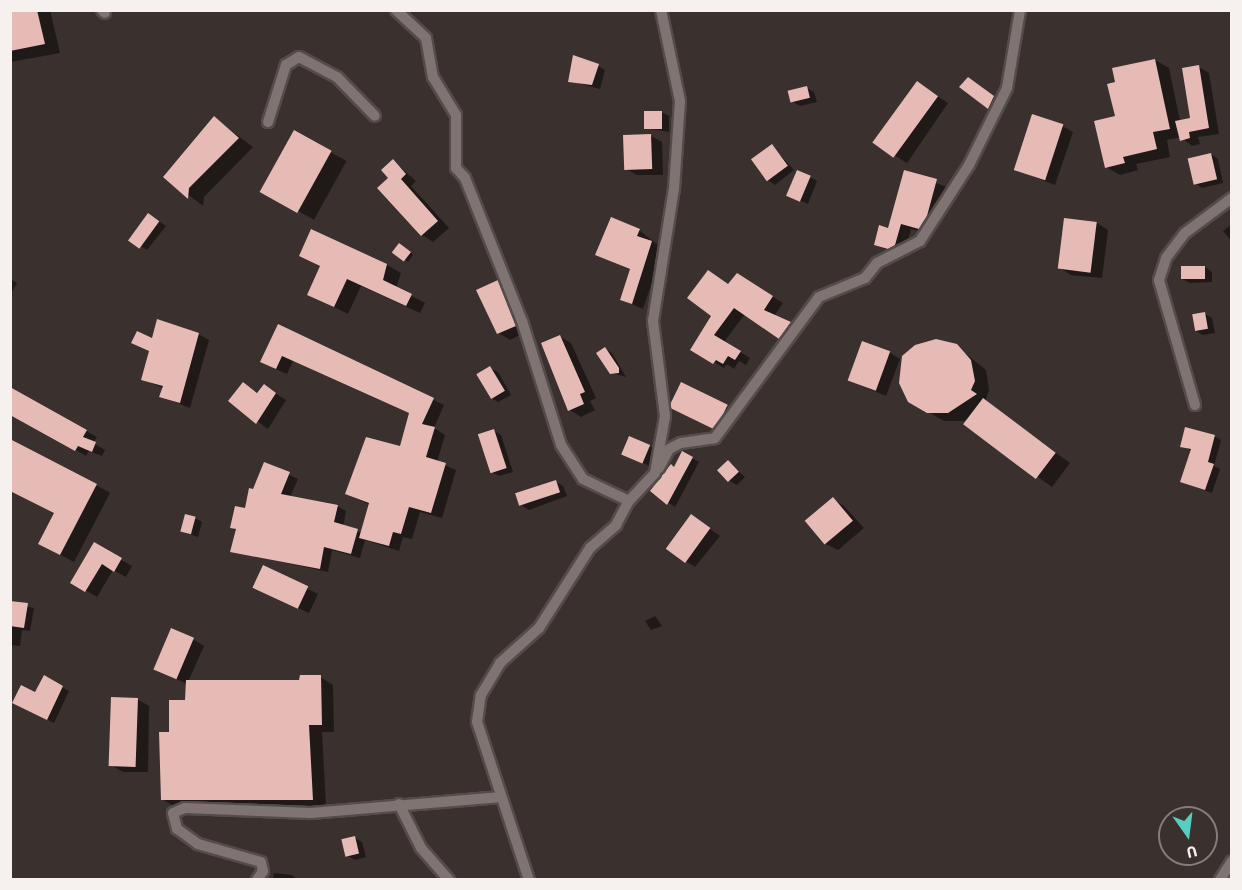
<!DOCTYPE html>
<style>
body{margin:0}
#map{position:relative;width:1242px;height:890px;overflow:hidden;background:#3a302e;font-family:"Source Sans 3",sans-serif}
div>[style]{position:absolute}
.shadow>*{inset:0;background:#0007;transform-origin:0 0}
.building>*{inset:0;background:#e6bab5;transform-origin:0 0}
.roads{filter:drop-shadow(2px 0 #544c4b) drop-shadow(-2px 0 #544c4b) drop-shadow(0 2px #544c4b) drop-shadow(0 -2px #544c4b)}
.street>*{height:10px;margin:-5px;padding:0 5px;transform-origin:5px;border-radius:5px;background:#807473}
span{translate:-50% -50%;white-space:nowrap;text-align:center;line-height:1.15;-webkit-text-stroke:6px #3a302e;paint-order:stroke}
.frame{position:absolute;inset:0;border:12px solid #f6f0ef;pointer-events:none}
.north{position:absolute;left:1158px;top:806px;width:60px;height:60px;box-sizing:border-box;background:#3a302e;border:2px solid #857d7b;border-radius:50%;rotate:166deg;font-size:16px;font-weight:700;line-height:24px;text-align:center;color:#f6f0ef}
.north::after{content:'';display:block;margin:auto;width:21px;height:27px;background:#57cec1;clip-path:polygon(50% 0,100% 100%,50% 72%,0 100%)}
</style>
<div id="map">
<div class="shadow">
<i style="clip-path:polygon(10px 10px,50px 10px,60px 53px,10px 62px)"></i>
<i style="clip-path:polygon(1155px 60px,1169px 68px,1180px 121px,1192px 119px,1199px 67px,1209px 73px,1219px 134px,1198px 137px,1200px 144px,1192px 146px,1181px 137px,1167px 140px,1170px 157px,1136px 164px,1138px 170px,1120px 175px,1106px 167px,1117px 117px)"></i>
<i style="clip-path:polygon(598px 66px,605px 70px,600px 89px,570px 81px)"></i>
<i style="clip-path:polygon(975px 83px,1001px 102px,996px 112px,962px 87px)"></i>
<i style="clip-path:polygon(807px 88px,814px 92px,817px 102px,800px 106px,793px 102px)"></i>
<i style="clip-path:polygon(928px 90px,948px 103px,907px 163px,876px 144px)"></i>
<i style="clip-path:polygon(661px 112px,669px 116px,669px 132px,645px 128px)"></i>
<i style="clip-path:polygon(214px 118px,253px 147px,204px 197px,203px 206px,165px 177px)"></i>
<i style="clip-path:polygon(1062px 126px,1073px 132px,1055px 185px,1015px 169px)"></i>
<i style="left:294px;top:132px;width:60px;height:67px;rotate:29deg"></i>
<i style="clip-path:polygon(651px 136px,662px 142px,663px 175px,637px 175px,626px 169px)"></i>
<i style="clip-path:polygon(772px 146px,794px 170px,775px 185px,768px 180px)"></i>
<i style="clip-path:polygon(1211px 154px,1218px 159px,1223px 183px,1202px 188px,1195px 183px)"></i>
<i style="clip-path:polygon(393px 161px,416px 181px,411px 186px,449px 228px,433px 242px,422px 235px,390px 178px)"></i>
<i style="clip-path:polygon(905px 172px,947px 187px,938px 222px,930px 234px,911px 229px,905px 251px,899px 254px,875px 245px,889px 230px)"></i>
<i style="clip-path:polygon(810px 177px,817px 181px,808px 204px,788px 195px)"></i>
<i style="clip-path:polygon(156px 219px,166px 226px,147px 250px,130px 239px)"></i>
<i style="clip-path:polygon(1097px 223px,1108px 230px,1102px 278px,1071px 275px,1060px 268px)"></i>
<i style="clip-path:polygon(1232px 224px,1232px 242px,1223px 231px)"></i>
<i style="clip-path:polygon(639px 230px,663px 249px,643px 309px,622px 300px,631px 270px,597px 255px)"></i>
<i style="left:399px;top:245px;width:17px;height:9px;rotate:33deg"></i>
<i style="clip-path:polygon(301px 256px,387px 265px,401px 273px,396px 288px,425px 303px,420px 313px,361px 286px,348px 314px,309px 294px,321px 267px)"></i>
<i style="clip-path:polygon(1205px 267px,1212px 272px,1212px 282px,1190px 283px,1182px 279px)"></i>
<i style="clip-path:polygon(737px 275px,783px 303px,774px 316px,800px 329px,790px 343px,745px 314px,724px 342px,750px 358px,746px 365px,739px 361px,734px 369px,727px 364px,724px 368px,692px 349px)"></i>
<i style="clip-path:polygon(10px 279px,17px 283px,10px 295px)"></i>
<i style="clip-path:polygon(497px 282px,509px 288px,526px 332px,510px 340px,499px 333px)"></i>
<i style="clip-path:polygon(1205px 314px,1212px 318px,1215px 333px,1203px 335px,1196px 331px)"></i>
<i style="clip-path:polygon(279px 326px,444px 405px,434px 428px,445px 435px,437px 462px,456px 470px,442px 518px,420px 512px,412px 539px,403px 537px,399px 551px,365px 540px,360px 558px,332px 550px,328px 572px,232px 551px,237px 531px,232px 527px,246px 510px,265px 464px,298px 479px,290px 497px,337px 506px,346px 511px,343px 526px,362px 533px,370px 505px,347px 494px,401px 448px,411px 414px,293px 361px,287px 374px,273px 368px)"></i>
<i style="clip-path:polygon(198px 334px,209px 340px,190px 408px,161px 396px,163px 388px,143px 379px,153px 341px)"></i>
<i style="clip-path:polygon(559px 336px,571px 343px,596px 398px,590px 401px,595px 410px,581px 417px,570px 410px)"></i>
<i style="clip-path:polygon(956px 346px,986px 370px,989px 390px,986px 399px,989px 404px,1070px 463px,1052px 487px,965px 424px,971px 417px,964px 421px,944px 421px,910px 401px)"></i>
<i style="clip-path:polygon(605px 349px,612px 353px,626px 377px,611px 373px)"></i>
<i style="clip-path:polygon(889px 352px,900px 359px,886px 396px,848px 380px)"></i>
<i style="clip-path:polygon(490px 368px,498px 372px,511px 395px,498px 402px,491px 398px)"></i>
<i style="clip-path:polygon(243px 384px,258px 393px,264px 386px,286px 400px,268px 429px,230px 401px)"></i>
<i style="clip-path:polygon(681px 385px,739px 413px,725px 433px,685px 414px)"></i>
<i style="clip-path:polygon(10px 388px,97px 437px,93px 443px,105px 450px,102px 456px,89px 451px,86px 456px,10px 410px)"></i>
<i style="clip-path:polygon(494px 431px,501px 435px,513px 472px,499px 476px,492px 472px)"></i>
<i style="clip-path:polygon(1214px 436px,1221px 440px,1214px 466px,1220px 469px,1212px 493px,1182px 482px,1192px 451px,1182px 446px)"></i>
<i style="clip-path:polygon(649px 446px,656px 450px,650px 466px,631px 458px)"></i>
<i style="clip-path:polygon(683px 453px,699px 462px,675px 507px,652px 491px,675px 469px)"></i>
<i style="clip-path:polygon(728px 462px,745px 477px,737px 485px,730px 481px)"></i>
<i style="clip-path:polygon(556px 482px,563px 486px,567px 496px,529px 510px,522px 506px)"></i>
<i style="clip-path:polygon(96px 485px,110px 493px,74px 562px,53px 551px)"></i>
<i style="clip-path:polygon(833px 499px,844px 506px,864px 528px,838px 550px,826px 544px)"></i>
<i style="clip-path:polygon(692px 516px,720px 536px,695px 567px,684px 560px)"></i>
<i style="clip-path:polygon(195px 518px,202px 522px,198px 537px,181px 531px)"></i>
<i style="clip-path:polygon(94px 544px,132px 566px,126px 577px,113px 570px,97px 597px,72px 582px)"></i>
<i style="clip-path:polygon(263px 567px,318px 594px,309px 613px,265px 593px)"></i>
<i style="clip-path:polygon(10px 602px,34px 608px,30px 631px,22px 630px,20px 646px,11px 645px)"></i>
<i style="clip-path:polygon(655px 616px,662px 626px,651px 630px,645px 621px)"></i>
<i style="clip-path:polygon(193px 639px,204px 646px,188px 682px,301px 681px,320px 677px,333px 685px,334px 732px,322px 732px,326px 806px,175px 807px,162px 799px,170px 734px,186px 701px,187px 684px,155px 669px)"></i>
<i style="clip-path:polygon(45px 677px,69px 691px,54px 723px,21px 706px,35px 694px)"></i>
<i style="clip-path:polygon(137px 699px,149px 706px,148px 772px,123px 772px,111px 765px)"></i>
<i style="clip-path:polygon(355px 838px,362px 842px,366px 857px,355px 860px,348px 856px)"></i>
<i style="clip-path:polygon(274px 873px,292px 875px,298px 880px,273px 880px)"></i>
</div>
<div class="building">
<i style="clip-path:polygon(10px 10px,37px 10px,45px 44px,10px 51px)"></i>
<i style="clip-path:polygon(573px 55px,599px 64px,592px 85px,568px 82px)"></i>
<i style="clip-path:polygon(1155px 59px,1170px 129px,1153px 132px,1157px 149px,1123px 157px,1125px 163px,1105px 168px,1094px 121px,1115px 116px,1107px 84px,1115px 82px,1112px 68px)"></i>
<i style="clip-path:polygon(1199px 65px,1209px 128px,1189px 132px,1190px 138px,1180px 141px,1175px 121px,1190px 118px,1182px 68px)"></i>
<i style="clip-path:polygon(968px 77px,994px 96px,988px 109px,959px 87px)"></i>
<i style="left:917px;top:81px;width:26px;height:76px;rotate:36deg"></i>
<i style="left:807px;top:86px;width:12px;height:20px;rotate:76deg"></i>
<i style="left:644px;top:111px;width:18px;height:18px"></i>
<i style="left:1032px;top:114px;width:33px;height:59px;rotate:18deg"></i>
<i style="clip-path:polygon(214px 116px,239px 138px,189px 188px,188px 199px,163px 177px)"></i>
<i style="left:294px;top:130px;width:43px;height:71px;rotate:29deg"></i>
<i style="left:651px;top:134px;width:35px;height:28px;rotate:88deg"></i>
<i style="left:772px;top:144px;width:27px;height:26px;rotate:54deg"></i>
<i style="left:1211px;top:153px;width:27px;height:24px;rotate:77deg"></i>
<i style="clip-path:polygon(393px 159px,406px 174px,401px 179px,438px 221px,421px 236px,377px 188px,388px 178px,381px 170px)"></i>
<i style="left:797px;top:170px;width:15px;height:28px;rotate:23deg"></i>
<i style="clip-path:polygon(904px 170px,937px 179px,927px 216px,919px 229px,901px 224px,895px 245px,888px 249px,874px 245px,879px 225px,888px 228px)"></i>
<i style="left:148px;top:213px;width:14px;height:34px;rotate:36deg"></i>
<i style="clip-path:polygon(611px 217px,640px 229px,637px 236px,652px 241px,632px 304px,620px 300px,630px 269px,595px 255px)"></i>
<i style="left:1064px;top:218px;width:33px;height:51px;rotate:7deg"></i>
<i style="clip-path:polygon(311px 229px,387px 264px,383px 280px,412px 294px,406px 306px,347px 279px,334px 307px,307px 295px,320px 266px,299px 256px)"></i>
<i style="left:399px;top:243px;width:15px;height:12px;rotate:37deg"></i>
<i style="left:1181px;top:266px;width:24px;height:13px"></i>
<i style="clip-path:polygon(708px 270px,728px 284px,737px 273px,773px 296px,764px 310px,791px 322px,779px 339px,734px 308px,714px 335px,741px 351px,735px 360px,728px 356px,723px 364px,716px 360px,713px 364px,690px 350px,711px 316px,687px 298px)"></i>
<i style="clip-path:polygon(498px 280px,516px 326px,497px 334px,476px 290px)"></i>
<i style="left:1205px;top:312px;width:17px;height:13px;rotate:80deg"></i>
<i style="clip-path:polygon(157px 319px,199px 333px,180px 403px,159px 397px,163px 386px,141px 380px,149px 351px,131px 343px,137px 331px,152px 338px)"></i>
<i style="clip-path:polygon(278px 324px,434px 398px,422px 424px,435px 427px,426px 457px,446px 463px,431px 513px,409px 507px,401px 534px,393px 532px,389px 546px,359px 538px,369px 503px,345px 494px,366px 437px,400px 446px,409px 413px,282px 356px,276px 369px,260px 362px)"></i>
<i style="clip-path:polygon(560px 335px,585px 392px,580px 394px,584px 404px,568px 411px,541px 343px)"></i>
<i style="clip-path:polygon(936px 339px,957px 344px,971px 360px,975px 381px,971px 390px,977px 394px,948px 413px,927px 413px,908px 402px,899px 383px,902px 356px,915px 345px)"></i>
<i style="left:862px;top:341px;width:30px;height:42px;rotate:20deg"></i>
<i style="clip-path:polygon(605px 347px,619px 368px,619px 373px,610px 374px,596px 353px)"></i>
<i style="left:490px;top:366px;width:29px;height:16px;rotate:59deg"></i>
<i style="clip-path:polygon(243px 382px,257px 393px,264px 384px,276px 393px,256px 424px,228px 401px)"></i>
<i style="left:681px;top:382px;width:52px;height:28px;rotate:26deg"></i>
<i style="clip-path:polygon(10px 387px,87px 430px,83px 437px,96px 442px,92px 452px,78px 446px,75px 451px,10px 415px)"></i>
<i style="left:983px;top:398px;width:91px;height:33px;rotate:37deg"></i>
<i style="clip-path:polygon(1185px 427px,1215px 435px,1208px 462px,1214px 464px,1205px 490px,1180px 482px,1191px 449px,1180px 447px)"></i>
<i style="left:494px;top:429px;width:41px;height:17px;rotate:72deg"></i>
<i style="left:629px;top:436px;width:23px;height:20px;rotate:23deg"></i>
<i style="clip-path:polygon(10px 439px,97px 484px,60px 555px,38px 544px,54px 513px,10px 491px)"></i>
<i style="clip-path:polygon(682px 451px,693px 457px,667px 505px,650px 491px,671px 464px,674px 467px)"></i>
<i style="left:728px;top:460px;width:16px;height:15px;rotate:47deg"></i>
<i style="clip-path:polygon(264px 462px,290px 472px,281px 494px,338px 505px,334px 522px,358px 529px,351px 554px,324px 547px,320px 569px,230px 552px,236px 529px,230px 528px,235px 506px,245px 508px,249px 488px,253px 489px)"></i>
<i style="left:556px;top:480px;width:13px;height:43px;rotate:72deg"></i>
<i style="left:833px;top:497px;width:31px;height:37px;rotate:50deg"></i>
<i style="left:185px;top:514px;width:11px;height:18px;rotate:15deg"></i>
<i style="left:691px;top:514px;width:24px;height:43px;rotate:36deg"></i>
<i style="clip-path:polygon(94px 542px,122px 558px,114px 572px,102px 564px,85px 592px,70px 583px)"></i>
<i style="left:263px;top:565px;width:50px;height:25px;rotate:25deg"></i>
<i style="clip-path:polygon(10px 601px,28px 603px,24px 628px,10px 626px)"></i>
<i style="left:171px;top:628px;width:25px;height:45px;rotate:23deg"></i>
<i style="clip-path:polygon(44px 675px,63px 686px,47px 720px,12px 703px,21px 685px,35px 692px)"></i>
<i style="clip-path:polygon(300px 675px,321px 675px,322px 725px,309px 725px,313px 800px,161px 800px,159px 732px,169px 732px,169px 700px,185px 700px,186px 680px,299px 680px)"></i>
<i style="left:111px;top:697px;width:27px;height:69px;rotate:2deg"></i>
<i style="left:355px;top:836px;width:18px;height:14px;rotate:77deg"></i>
</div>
<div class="roads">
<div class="street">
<i style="left:102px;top:10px;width:4px;rotate:45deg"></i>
<i style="left:396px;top:10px;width:41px;rotate:43deg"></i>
<i style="left:426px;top:38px;width:40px;rotate:80deg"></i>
<i style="left:433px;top:77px;width:44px;rotate:58.8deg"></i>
<i style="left:456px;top:115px;width:53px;rotate:90deg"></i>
<i style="left:456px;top:168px;width:13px;rotate:48deg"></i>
<i style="left:465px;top:178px;width:154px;rotate:68.3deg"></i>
<i style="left:522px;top:321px;width:130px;rotate:72.5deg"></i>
<i style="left:561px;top:445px;width:40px;rotate:57.1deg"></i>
<i style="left:583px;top:479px;width:51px;rotate:25.6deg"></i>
<i style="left:629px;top:501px;width:38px;rotate:-47deg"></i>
<i style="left:655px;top:473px;width:58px;rotate:-80deg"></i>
<i style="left:665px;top:416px;width:96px;rotate:-97.2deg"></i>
<i style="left:653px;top:321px;width:134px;rotate:-81deg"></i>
<i style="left:674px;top:189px;width:88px;rotate:-86.1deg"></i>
<i style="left:680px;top:101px;width:93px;rotate:-101.8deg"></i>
<i style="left:268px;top:122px;width:60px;rotate:-72.5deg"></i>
<i style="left:286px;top:65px;width:15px;rotate:-32deg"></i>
<i style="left:299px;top:57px;width:43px;rotate:27.8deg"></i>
<i style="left:337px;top:77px;width:54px;rotate:45.7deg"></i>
<i style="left:1195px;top:405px;width:130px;rotate:-106.1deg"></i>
<i style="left:1159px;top:280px;width:23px;rotate:-72deg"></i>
<i style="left:1166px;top:258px;width:31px;rotate:-53deg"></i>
<i style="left:1185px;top:233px;width:59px;rotate:-36.7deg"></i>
<i style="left:659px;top:468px;width:21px;rotate:-62deg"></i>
<i style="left:669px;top:449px;width:13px;rotate:-27deg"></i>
<i style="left:681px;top:443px;width:34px;rotate:-8deg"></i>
<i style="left:715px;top:438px;width:175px;rotate:-53.6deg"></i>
<i style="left:819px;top:297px;width:50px;rotate:-22.4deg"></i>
<i style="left:865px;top:278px;width:19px;rotate:-51deg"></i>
<i style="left:877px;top:263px;width:48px;rotate:-27.1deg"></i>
<i style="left:920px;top:241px;width:90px;rotate:-57.2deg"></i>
<i style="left:969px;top:165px;width:86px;rotate:-63.7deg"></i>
<i style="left:1007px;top:88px;width:79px;rotate:-80.5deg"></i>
<i style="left:399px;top:804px;width:49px;rotate:63.4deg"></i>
<i style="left:421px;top:848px;width:43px;rotate:48.8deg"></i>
<i style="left:257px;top:880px;width:11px;rotate:-56deg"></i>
<i style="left:263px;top:871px;width:9px;rotate:-103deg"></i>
<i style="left:261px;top:862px;width:66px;rotate:-164.1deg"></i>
<i style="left:198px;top:844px;width:26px;rotate:-144deg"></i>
<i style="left:177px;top:829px;width:16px;rotate:-104deg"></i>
<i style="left:173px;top:813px;width:13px;rotate:-23deg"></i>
<i style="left:185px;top:808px;width:125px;rotate:2.3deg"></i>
<i style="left:310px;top:813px;width:190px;rotate:-4.8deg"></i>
<i style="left:529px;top:880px;width:166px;rotate:-108.2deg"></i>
<i style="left:477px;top:722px;width:27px;rotate:-82deg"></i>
<i style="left:481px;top:695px;width:37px;rotate:-59deg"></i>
<i style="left:500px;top:663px;width:52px;rotate:-41.9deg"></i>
<i style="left:539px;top:628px;width:95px;rotate:-57.5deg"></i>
<i style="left:590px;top:548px;width:35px;rotate:-41deg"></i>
<i style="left:616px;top:525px;width:27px;rotate:-62deg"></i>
<i style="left:1220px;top:880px;width:22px;rotate:-58deg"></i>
</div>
</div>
<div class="frame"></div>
<div class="north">U</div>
</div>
